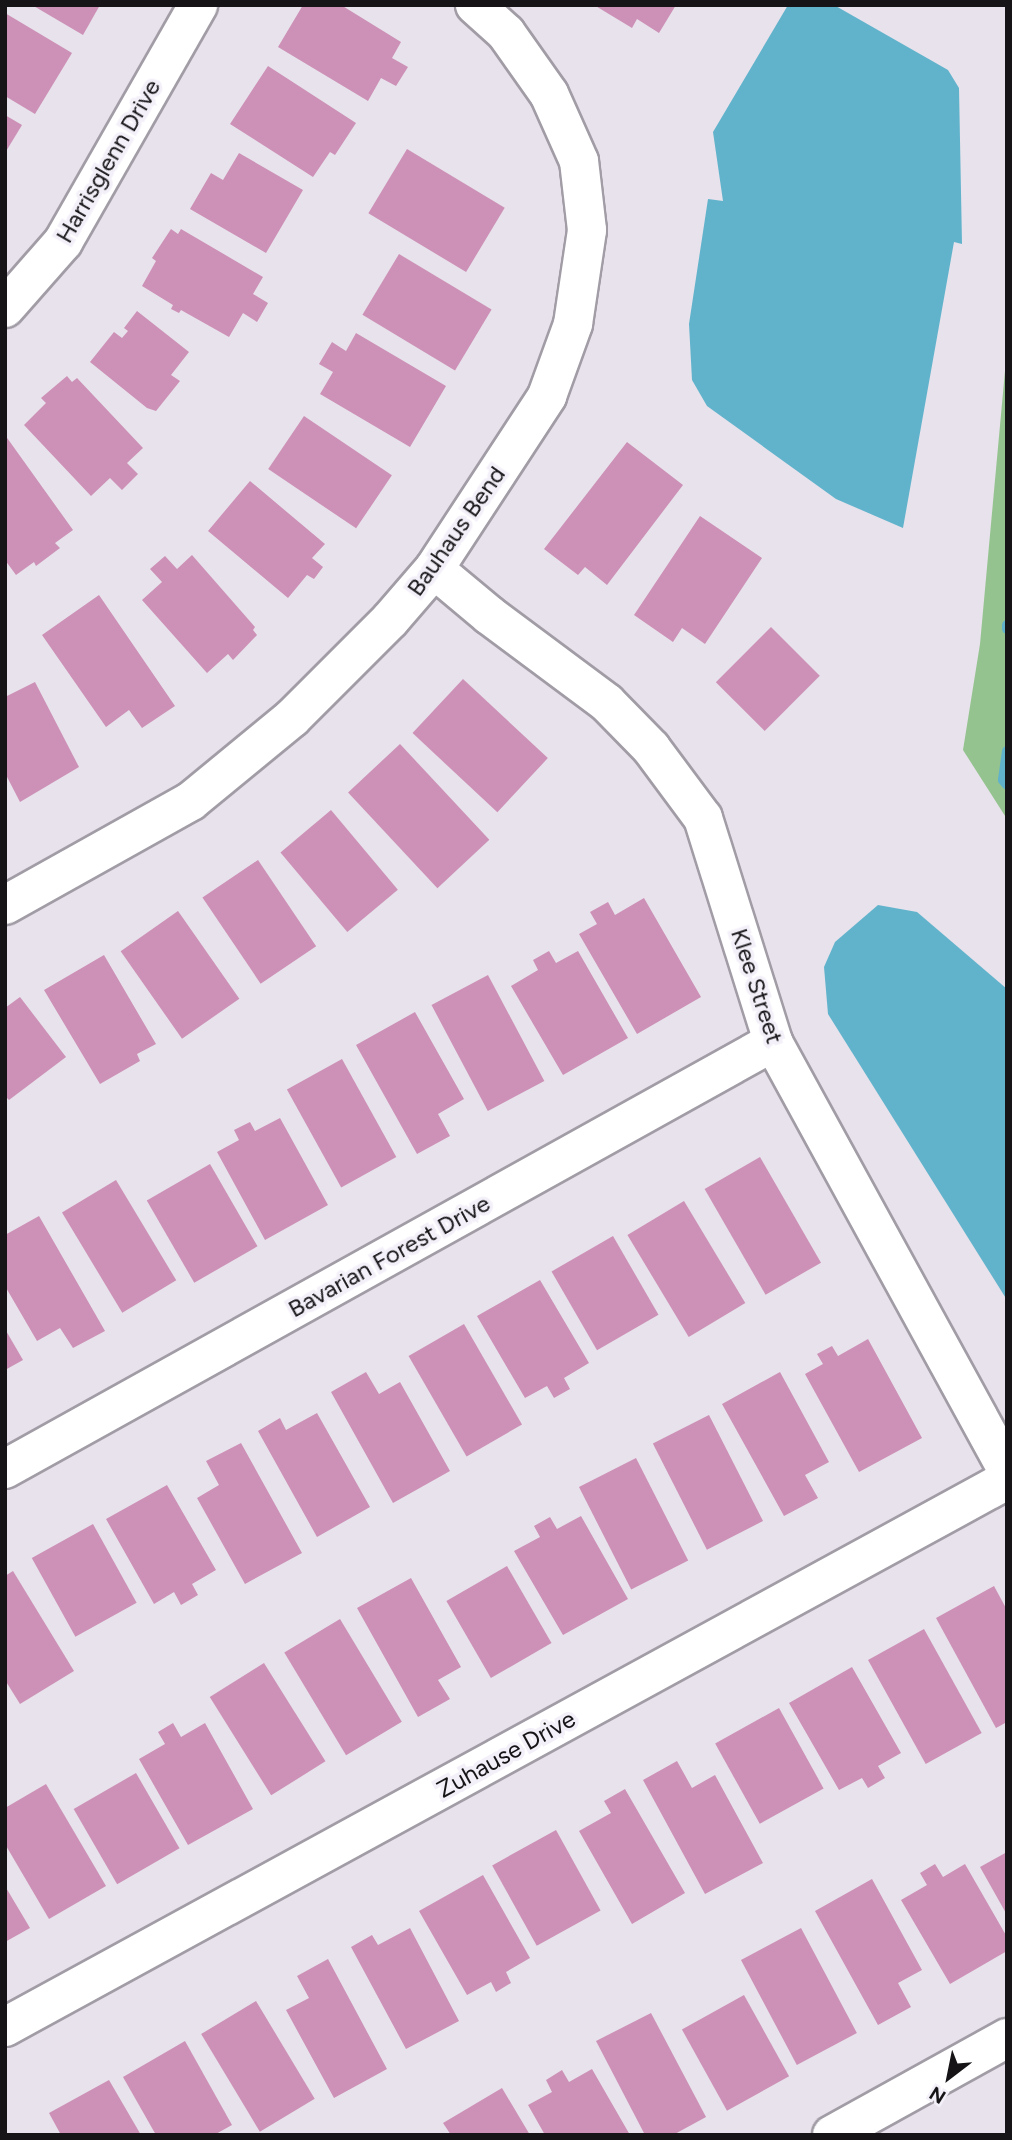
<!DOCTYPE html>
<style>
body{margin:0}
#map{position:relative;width:1012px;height:2140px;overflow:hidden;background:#e7e2eb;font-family:Figtree,sans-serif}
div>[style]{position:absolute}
.forest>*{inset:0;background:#95c38f}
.water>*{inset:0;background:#61b3cc}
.stream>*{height:10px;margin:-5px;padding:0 5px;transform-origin:5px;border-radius:5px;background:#61b3cc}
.building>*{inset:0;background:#cd91b7;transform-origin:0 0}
.roads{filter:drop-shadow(2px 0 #a19ca5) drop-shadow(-2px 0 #a19ca5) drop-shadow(0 2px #a19ca5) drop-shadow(0 -2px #a19ca5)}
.street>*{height:38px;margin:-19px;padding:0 19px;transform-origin:19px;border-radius:19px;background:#fff}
span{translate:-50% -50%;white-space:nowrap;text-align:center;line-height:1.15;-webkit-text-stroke:7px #f4f0f9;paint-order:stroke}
.street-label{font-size:24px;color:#161417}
.frame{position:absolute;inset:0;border:7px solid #161417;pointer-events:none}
.north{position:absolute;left:914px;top:2042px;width:70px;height:70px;-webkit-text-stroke:5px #f4f0f9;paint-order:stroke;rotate:212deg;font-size:19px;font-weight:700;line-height:28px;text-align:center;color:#161417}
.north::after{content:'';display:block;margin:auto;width:24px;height:32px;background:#161417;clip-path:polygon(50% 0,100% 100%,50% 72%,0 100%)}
</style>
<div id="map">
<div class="forest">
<i style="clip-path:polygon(1007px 349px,1007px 819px,963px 750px,980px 644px)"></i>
</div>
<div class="water">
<i style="clip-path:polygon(788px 5px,834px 5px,948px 70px,959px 88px,962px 244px,954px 242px,903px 528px,836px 499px,707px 406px,692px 380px,689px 324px,708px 199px,723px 201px,713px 132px)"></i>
<i style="clip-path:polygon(878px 905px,917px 912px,1007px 989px,1007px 1300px,828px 1014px,824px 967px,835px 942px)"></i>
</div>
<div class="stream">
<i style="left:1007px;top:625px;width:4px;rotate:90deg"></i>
<i style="left:1007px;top:751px;width:29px;rotate:98deg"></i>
<i style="left:1003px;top:780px;width:6px;rotate:51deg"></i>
</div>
<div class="building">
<i style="clip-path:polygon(32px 5px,100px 5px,83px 35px)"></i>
<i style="clip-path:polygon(303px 5px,341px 5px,401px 42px,392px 58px,408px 67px,396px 86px,381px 78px,368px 101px,278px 47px)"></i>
<i style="clip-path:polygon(594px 5px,676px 5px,659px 33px,637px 19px,632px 28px)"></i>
<i style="clip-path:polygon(5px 13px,72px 53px,35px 114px,5px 96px)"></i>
<i style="clip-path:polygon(268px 66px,356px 123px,335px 155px,330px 152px,313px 177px,230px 124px)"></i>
<i style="clip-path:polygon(5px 115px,22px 125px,5px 153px)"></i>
<i style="left:407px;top:149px;width:114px;height:75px;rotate:31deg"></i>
<i style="clip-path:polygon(239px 153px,303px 190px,266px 253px,190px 209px,211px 173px,223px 180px)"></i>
<i style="clip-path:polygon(171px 229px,178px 234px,181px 229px,263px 277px,253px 294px,268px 303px,257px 322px,243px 313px,229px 337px,181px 310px,179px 313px,171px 309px,173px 305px,142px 286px,156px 261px,152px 258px)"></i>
<i style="left:399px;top:254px;width:108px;height:71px;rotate:31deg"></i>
<i style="clip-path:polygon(137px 311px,189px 352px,171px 375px,180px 381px,156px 411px,147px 408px,90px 362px,114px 332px,122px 338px,128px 331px,124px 328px)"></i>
<i style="clip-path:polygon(356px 333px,446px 386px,410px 447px,320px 394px,333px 372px,319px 364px,332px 342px,346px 351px)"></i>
<i style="clip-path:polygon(67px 376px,72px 382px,77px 378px,143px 448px,127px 463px,138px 474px,122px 490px,110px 478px,91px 496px,24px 425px,46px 403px,41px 398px)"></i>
<i style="left:304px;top:416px;width:106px;height:64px;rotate:34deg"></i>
<i style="clip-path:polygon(5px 435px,73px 530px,55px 543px,60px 548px,36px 566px,34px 562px,16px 575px,5px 560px)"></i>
<i style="clip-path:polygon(627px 442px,683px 485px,607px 585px,585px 567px,578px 575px,544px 549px)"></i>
<i style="clip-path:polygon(250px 481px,325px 544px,312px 558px,323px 567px,314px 579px,307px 575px,288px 598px,208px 531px)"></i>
<i style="clip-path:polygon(700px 516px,762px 558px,705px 644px,682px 628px,673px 642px,634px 615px)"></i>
<i style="clip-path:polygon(192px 555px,255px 627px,253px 630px,257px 635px,233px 660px,228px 654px,207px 673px,142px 600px,162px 582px,150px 569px,165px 556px,177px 569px)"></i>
<i style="clip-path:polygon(99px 595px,175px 706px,142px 728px,129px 710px,106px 727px,42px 635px)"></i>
<i style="left:771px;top:627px;width:69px;height:78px;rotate:45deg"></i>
<i style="left:463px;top:679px;width:116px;height:74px;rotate:43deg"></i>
<i style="clip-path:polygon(35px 682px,79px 767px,20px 802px,5px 773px,5px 697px)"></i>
<i style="left:400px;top:744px;width:131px;height:71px;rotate:47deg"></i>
<i style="left:331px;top:810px;width:104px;height:66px;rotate:50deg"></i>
<i style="left:258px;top:860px;width:104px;height:67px;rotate:56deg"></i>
<i style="clip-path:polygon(644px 898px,701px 997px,637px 1034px,579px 934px,597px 924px,590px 912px,608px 902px,615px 915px)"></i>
<i style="left:178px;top:911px;width:107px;height:70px;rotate:55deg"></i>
<i style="clip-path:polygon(549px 951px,556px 963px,578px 951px,628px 1038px,563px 1075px,511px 986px,538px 970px,533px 960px)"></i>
<i style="clip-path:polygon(104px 955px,156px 1044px,137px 1054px,140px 1061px,100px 1084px,44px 990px)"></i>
<i style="left:488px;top:975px;width:120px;height:64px;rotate:62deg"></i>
<i style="clip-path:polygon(20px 997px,66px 1057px,9px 1100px,5px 1096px,5px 1008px)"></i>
<i style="clip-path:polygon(415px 1012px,464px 1099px,438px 1114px,450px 1136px,417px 1154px,356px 1045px)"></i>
<i style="left:342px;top:1059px;width:112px;height:63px;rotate:61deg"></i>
<i style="clip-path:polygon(280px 1118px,328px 1205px,265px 1240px,217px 1152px,239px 1140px,234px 1130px,250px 1122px,255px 1131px)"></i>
<i style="left:760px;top:1157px;width:122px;height:64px;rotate:60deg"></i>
<i style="left:210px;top:1164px;width:95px;height:73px;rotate:60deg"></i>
<i style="left:116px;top:1180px;width:117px;height:63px;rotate:59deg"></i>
<i style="left:684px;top:1201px;width:119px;height:66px;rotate:59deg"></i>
<i style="clip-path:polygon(39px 1216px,105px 1331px,73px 1348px,60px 1328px,37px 1341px,5px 1286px,5px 1235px)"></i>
<i style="left:613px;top:1236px;width:91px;height:71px;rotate:60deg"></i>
<i style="clip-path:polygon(540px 1280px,589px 1363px,564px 1378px,570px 1389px,554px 1398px,547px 1386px,525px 1398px,477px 1316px)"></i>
<i style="left:464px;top:1324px;width:116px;height:64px;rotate:60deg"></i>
<i style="clip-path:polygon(5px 1329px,23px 1360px,5px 1370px)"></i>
<i style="clip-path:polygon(868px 1339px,922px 1438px,859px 1472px,805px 1374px,823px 1364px,817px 1354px,832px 1346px,838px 1356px)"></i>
<i style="clip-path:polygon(366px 1372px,379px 1394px,400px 1382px,450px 1471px,393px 1503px,331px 1392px)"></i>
<i style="clip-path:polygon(780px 1372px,829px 1462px,805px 1475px,818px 1498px,784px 1516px,722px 1404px)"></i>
<i style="clip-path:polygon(317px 1413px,370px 1507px,317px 1537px,258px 1431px,280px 1418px,286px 1430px)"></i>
<i style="left:709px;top:1415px;width:119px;height:63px;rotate:63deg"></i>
<i style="clip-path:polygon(241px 1443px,302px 1553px,245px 1584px,197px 1498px,219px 1485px,206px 1461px)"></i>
<i style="left:636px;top:1458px;width:115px;height:64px;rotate:63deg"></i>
<i style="clip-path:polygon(167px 1485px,216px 1570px,192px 1584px,198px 1595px,181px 1605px,174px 1592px,154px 1604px,106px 1519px)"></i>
<i style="clip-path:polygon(581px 1516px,628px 1599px,563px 1635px,514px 1551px,540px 1537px,534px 1526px,550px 1517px,557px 1529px)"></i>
<i style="left:93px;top:1524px;width:90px;height:70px;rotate:61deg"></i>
<i style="left:507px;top:1566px;width:89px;height:70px;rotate:60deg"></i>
<i style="clip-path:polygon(13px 1571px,74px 1671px,20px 1704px,5px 1680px,5px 1576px)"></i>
<i style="clip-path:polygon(411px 1578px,461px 1667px,438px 1680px,450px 1699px,418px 1717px,357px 1608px)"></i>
<i style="clip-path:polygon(994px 1586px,1007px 1610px,1007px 1722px,996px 1728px,936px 1618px)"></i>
<i style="left:340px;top:1619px;width:120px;height:65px;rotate:59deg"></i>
<i style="left:924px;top:1629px;width:119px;height:64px;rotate:61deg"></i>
<i style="left:264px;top:1663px;width:116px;height:64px;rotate:58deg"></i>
<i style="clip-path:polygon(852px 1667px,901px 1753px,878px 1766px,885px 1778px,868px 1788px,862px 1778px,839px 1790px,789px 1703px)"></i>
<i style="left:779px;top:1708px;width:92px;height:73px;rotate:61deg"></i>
<i style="clip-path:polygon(173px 1723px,181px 1737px,205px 1723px,253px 1809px,188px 1845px,139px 1759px,165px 1744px,158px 1732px)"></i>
<i style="clip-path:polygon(677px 1761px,692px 1788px,715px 1775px,763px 1863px,705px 1894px,643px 1780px)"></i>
<i style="left:136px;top:1773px;width:87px;height:72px;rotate:60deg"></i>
<i style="clip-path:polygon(46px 1784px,106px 1886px,49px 1919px,5px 1844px,5px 1808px)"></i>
<i style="clip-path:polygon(625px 1789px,685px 1893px,632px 1924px,579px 1831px,611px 1813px,604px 1801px)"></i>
<i style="left:556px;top:1830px;width:92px;height:73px;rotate:61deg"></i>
<i style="clip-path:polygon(1007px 1852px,1007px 1915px,980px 1867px)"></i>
<i style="clip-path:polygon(935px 1864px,943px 1877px,965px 1864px,1007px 1937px,1007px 1951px,950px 1984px,901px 1900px,927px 1885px,920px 1873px)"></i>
<i style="clip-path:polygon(483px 1875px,530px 1958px,506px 1972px,511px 1983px,496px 1992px,491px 1982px,467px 1995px,419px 1911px)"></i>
<i style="clip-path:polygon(872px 1879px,922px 1970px,898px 1983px,911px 2007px,878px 2025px,815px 1911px)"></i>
<i style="clip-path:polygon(5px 1886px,30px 1928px,5px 1942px)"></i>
<i style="clip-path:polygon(410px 1928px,459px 2021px,406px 2049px,351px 1947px,372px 1935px,378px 1945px)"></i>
<i style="left:801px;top:1928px;width:119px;height:68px;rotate:62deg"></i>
<i style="clip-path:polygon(328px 1959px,387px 2069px,334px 2098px,286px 2010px,309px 1998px,297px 1976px)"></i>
<i style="left:744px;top:1995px;width:93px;height:71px;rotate:61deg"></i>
<i style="left:256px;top:2001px;width:114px;height:64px;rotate:59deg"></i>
<i style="clip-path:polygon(651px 2013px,706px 2117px,673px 2135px,645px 2135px,596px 2041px)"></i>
<i style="clip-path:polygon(185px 2041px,232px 2125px,214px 2135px,156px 2135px,123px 2077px)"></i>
<i style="clip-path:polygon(592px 2069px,630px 2135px,545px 2135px,528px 2105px,552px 2092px,546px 2080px,562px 2070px,569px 2082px)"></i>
<i style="clip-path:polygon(109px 2080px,141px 2135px,61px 2135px,49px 2113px)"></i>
<i style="clip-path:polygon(502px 2088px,530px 2135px,451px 2135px,443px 2123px)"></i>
</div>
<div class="roads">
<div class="street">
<i style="left:5px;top:308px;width:88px;rotate:-48.7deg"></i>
<i style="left:63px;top:242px;width:273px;rotate:-60.3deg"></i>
<i style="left:434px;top:569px;width:72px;rotate:39.9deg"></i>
<i style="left:489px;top:615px;width:147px;rotate:36.7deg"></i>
<i style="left:607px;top:703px;width:63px;rotate:45.6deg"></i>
<i style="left:651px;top:748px;width:87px;rotate:53.4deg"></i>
<i style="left:703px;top:818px;width:235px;rotate:72.6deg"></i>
<i style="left:773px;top:1042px;width:488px;rotate:61.3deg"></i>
<i style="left:5px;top:905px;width:213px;rotate:-29.2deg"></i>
<i style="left:191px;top:801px;width:131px;rotate:-39.4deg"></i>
<i style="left:292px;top:718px;width:139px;rotate:-45deg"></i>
<i style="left:390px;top:620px;width:67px;rotate:-49.2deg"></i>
<i style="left:434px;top:569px;width:207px;rotate:-56.8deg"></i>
<i style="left:547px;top:396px;width:77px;rotate:-70.1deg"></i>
<i style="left:573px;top:324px;width:95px;rotate:-81.5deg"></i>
<i style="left:587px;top:230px;width:69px;rotate:-96.6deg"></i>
<i style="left:579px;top:161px;width:73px;rotate:-114.1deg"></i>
<i style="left:549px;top:94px;width:75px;rotate:-125.2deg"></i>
<i style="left:506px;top:33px;width:42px;rotate:-137.9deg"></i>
<i style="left:5px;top:1469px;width:879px;rotate:-29.07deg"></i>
<i style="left:5px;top:2027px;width:1142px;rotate:-28.63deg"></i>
<i style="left:832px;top:2135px;width:200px;rotate:-29deg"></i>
</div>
</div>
<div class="street-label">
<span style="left:108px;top:161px;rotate:-60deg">Harrisglenn Drive</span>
<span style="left:456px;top:531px;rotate:-55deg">Bauhaus Bend</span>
<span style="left:757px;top:986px;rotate:72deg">Klee Street</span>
<span style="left:389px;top:1256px;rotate:-29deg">Bavarian Forest Drive</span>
<span style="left:506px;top:1754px;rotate:-29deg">Zuhause Drive</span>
</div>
<div class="frame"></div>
<div class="north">N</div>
</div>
